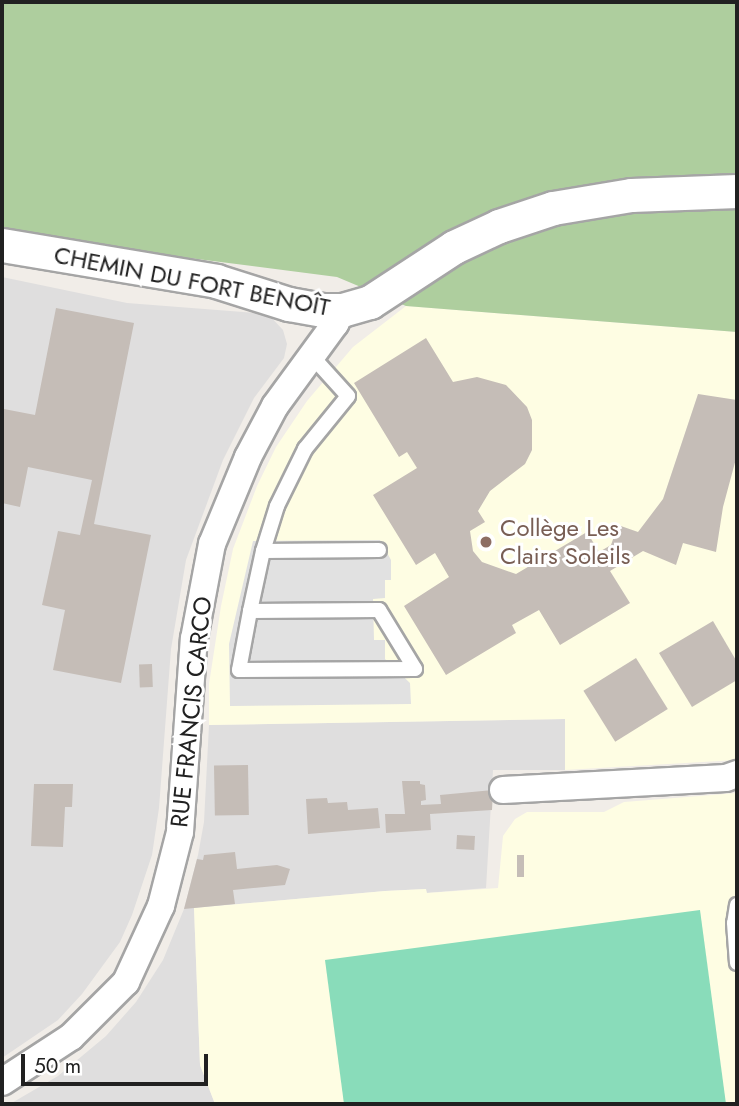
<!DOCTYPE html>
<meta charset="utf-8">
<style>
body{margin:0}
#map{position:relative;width:739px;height:1106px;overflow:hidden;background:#f1ede8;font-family:Jost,sans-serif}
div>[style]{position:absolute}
.residential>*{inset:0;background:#dfdede}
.education>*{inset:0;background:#fefde3}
.forest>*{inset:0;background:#aece9e}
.pitch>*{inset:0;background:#89dcba}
.parking>*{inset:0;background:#e1e1e1}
.building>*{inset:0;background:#c5bdb7;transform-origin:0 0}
.roads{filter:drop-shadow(2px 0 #a5a5a5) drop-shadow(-2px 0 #a5a5a5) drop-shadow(0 2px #a5a5a5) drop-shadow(0 -2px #a5a5a5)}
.service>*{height:14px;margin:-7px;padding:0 7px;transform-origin:7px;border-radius:7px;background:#fff}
.minor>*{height:26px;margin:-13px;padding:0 13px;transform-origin:13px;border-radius:13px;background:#fff}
.tertiary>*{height:33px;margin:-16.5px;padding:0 16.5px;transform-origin:16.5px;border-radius:16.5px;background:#fff}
.dots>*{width:19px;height:19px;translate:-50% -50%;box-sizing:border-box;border:4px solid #fff;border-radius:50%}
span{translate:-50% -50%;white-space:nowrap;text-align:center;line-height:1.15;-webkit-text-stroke:6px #fff;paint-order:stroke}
.street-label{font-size:24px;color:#212121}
.education-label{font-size:24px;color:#785e54}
.left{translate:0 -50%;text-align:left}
.frame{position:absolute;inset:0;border:4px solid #212121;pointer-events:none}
.scale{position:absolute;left:21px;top:1054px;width:187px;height:32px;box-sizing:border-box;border:4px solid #212121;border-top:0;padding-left:9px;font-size:21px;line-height:24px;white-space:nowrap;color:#212121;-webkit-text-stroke:5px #fff;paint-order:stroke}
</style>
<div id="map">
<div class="residential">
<i style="clip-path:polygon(2px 277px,127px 303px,268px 314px,283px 330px,287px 344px,284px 358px,254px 398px,223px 460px,186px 560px,171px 649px,159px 808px,152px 855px,132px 915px,120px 942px,82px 994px,58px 1020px,2px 1058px)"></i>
<i style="clip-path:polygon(566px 719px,565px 770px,493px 770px,486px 888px,426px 893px,425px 889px,385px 891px,194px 908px,200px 1065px,215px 1104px,10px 1104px,58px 1076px,106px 1036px,136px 1002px,163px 960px,184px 909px,198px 855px,204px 822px,209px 725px)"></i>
</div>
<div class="education">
<i style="clip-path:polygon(406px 306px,737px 332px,737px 760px,565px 770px,565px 719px,209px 725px,209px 684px,221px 606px,233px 549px,257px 486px,276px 447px,307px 401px,353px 347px)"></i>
<i style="clip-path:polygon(737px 793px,737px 1104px,215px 1104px,200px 1065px,194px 908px,385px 891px,426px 889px,427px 893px,498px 888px,503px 836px,515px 819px,527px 812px,604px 812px,624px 802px)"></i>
</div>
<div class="forest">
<i style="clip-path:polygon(2px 2px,737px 2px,737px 332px,406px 306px,337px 277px,2px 234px)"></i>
</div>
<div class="pitch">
<i style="clip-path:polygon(700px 910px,726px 1104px,344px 1104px,325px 960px)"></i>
</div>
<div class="parking">
<i style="clip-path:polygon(380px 540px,391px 560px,391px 580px,385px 580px,385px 598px,373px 599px,374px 640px,385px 640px,385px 659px,410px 683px,411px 704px,230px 706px,229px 644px,253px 541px)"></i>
</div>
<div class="building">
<i style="clip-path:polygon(56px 308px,134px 323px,94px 524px,151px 535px,121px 683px,53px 670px,65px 610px,42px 605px,58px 531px,80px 535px,92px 480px,28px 467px,20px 507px,2px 503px,4px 409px,35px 415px)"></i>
<i style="clip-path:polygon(426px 338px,453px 382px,477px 377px,506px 385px,527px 407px,532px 420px,532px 450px,525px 464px,490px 491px,478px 511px,485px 522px,470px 531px,473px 551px,482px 562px,516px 574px,587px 532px,599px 552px,611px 545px,618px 525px,638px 532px,663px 499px,698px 394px,737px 400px,737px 455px,723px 507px,716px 552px,683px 543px,676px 565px,643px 551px,610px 571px,630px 603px,560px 645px,539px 610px,512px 625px,516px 633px,446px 675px,404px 606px,449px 577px,435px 553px,416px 565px,373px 495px,417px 468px,407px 452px,399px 457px,354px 383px)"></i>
<i style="clip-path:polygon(713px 621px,737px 662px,737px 680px,692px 707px,659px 653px)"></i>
<i style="left:636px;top:658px;width:60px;height:62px;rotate:58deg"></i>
<i style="left:152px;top:664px;width:23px;height:13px;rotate:88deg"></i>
<i style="left:248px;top:765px;width:50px;height:34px;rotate:89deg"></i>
<i style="clip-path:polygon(402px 781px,420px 781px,420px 784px,425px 785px,426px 800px,421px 801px,421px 805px,441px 804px,440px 795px,493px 790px,492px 810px,430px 814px,431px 830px,386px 833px,385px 814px,405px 814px)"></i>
<i style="clip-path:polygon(34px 784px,73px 784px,72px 807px,65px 807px,63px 847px,31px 846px)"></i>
<i style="clip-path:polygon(327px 798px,328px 803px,347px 802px,348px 810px,378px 808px,380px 828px,308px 834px,306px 799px)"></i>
<i style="left:457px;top:835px;width:18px;height:14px;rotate:3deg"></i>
<i style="clip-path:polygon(235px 852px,237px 869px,277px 865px,290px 869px,285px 885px,233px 890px,235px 904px,184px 909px,197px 859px,203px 860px,204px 855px)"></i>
<i style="left:517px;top:855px;width:7px;height:22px"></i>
</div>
<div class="roads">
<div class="service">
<i style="left:263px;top:551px;width:47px;rotate:-72.7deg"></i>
<i style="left:277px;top:506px;width:64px;rotate:-63.8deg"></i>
<i style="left:305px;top:449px;width:68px;rotate:-50.9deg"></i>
<i style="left:348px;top:396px;width:55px;rotate:-132.1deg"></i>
<i style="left:379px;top:610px;width:69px;rotate:58.6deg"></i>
<i style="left:415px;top:669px;width:176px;rotate:179.7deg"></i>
<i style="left:239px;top:670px;width:60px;rotate:-79.4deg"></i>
<i style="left:250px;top:611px;width:129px;rotate:-0.4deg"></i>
<i style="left:250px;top:611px;width:61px;rotate:-77.8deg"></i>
<i style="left:263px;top:551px;width:116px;rotate:-0.5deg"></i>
<i style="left:737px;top:905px;width:18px;rotate:99deg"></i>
<i style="left:734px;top:923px;width:40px;rotate:85.7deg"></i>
</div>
<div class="minor">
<i style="left:503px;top:790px;width:223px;rotate:-3.1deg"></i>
<i style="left:726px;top:778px;width:12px;rotate:-20deg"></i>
<i style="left:2px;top:1082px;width:82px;rotate:-33.1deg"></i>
<i style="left:71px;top:1037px;width:78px;rotate:-45deg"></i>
<i style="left:126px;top:982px;width:84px;rotate:-65.3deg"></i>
<i style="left:161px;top:906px;width:76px;rotate:-75.6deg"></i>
<i style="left:180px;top:832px;width:194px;rotate:-85.9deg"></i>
<i style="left:194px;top:639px;width:97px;rotate:-79.3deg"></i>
<i style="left:212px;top:544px;width:94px;rotate:-67.5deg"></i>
<i style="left:248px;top:457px;width:58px;rotate:-62.1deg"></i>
<i style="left:275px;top:406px;width:102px;rotate:-53.8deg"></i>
<i style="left:335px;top:324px;width:16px;rotate:-63deg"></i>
</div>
<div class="tertiary">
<i style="left:2px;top:245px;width:217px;rotate:9.5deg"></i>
<i style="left:216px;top:281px;width:77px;rotate:17.5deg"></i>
<i style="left:289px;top:304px;width:34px;rotate:10deg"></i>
<i style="left:322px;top:310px;width:20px"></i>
<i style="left:342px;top:310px;width:29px;rotate:-16deg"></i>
<i style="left:370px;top:302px;width:100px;rotate:-33.2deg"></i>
<i style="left:454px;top:247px;width:50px;rotate:-25deg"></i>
<i style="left:499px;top:226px;width:57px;rotate:-18.4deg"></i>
<i style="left:553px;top:208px;width:79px;rotate:-9.5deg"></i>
<i style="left:631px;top:195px;width:106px;rotate:-2.2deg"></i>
</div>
</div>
<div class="dots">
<i style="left:486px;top:542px;background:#8d6e63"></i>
</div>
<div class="street-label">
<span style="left:192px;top:281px;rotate:11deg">CHEMIN DU FORT BENOÎT</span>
<span style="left:191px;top:712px;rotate:-84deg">RUE FRANCIS CARCO</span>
</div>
<div class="education-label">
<span class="left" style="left:500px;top:542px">Collège Les<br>Clairs Soleils</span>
</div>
<div class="frame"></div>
<div class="scale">50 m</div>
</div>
